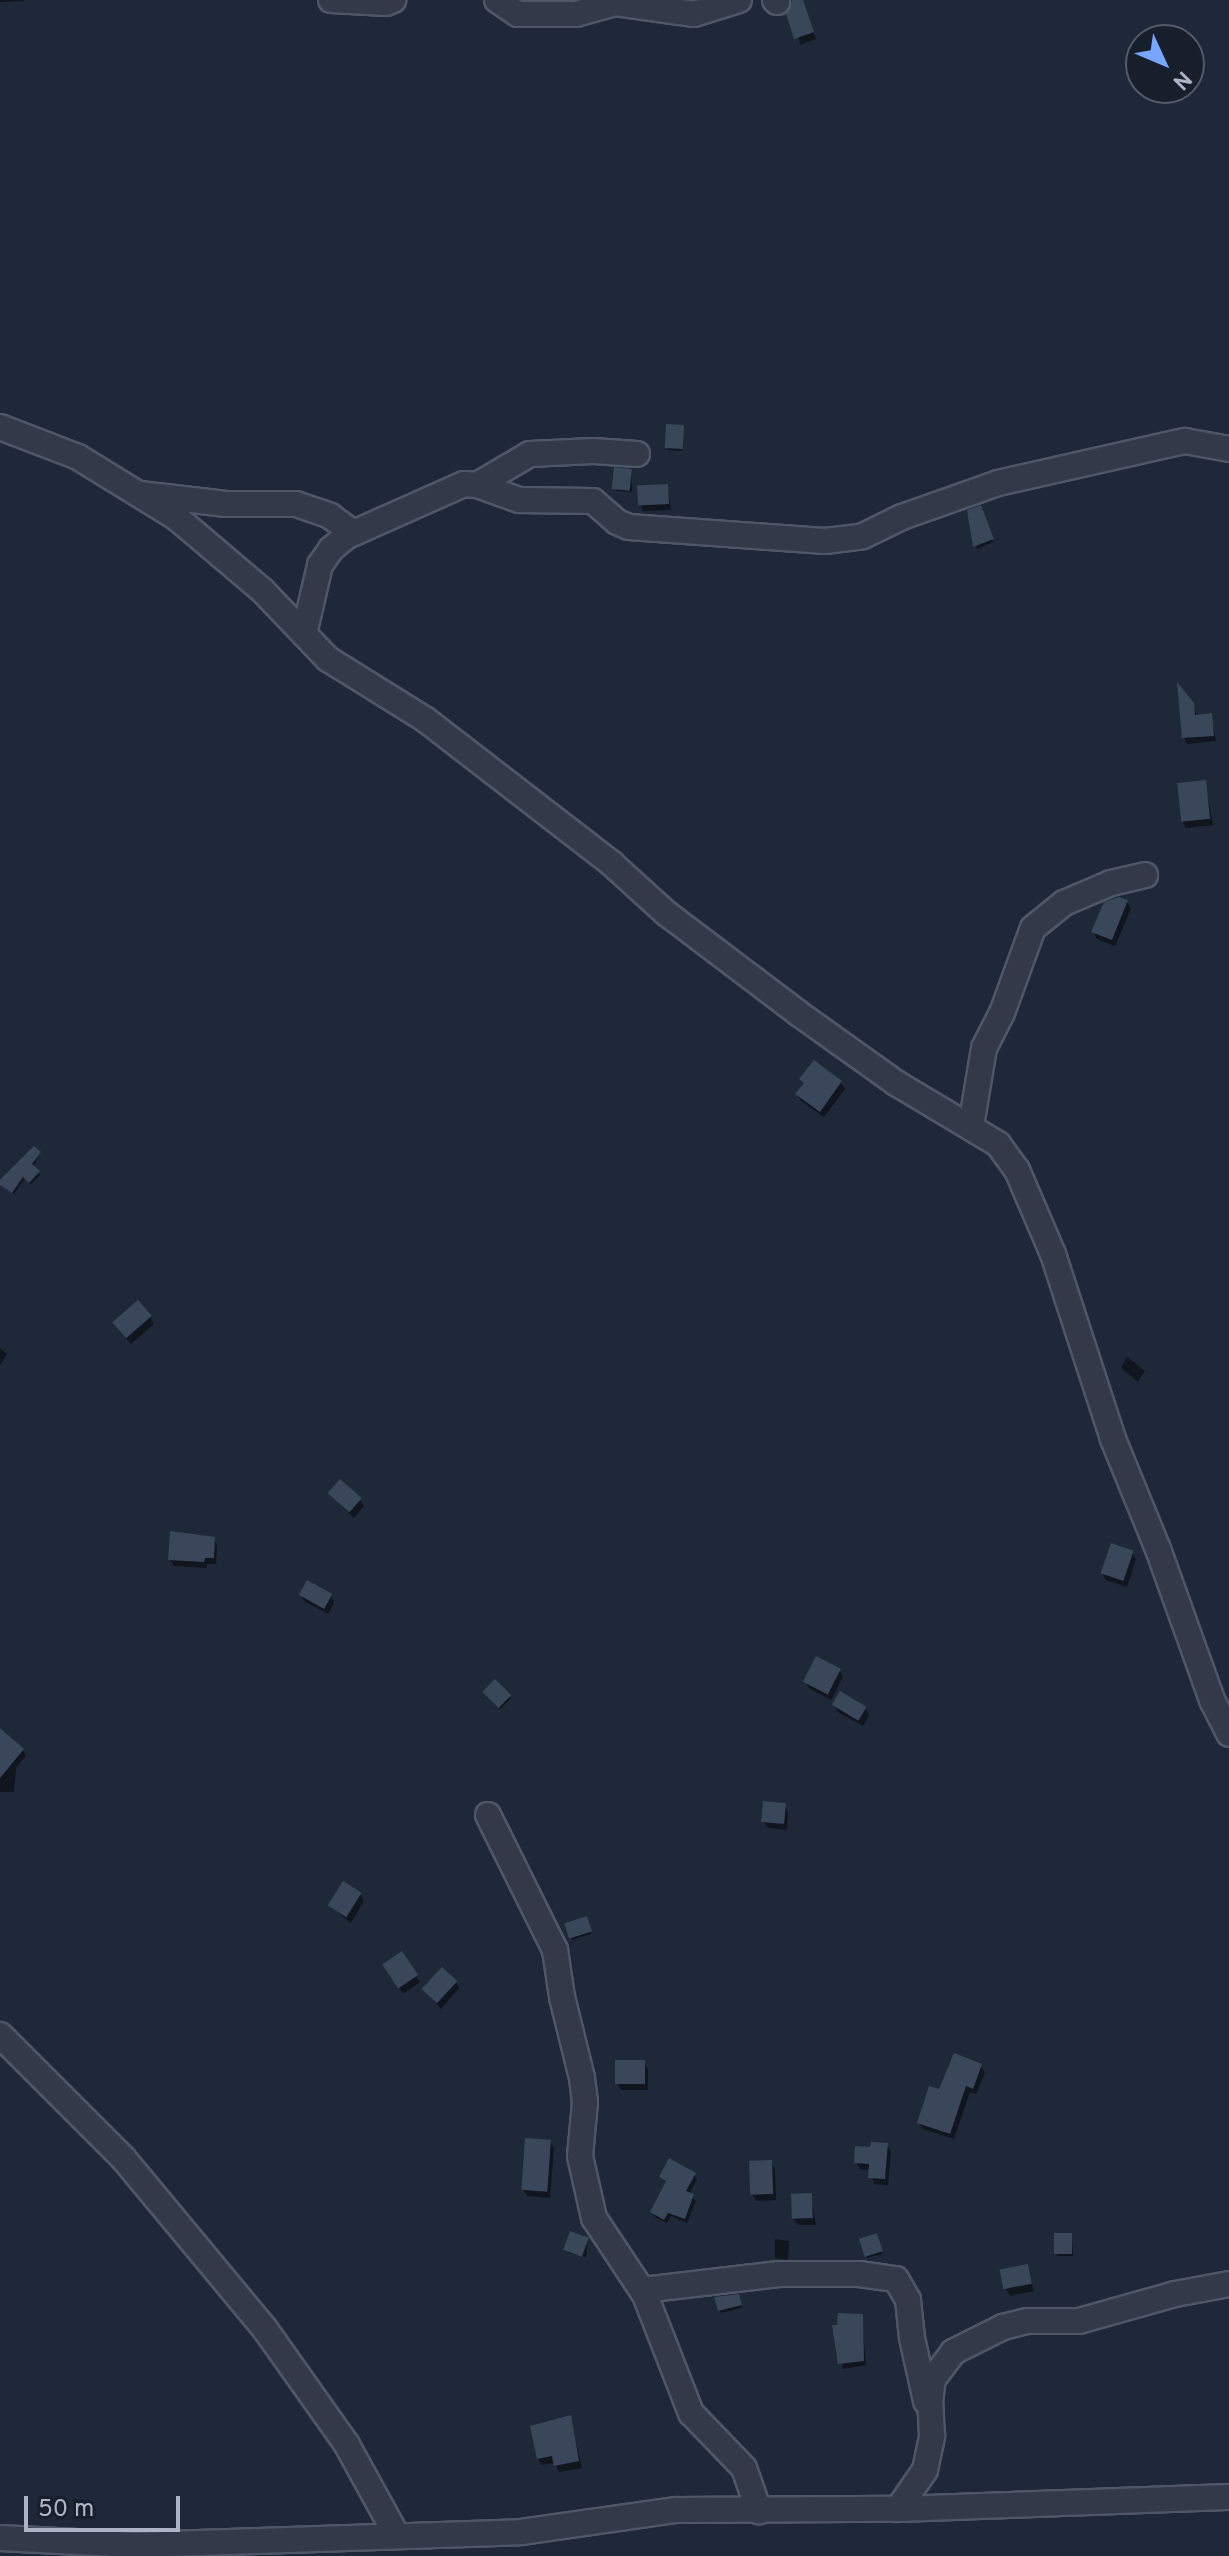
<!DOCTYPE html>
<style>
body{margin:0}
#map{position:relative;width:1229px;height:2556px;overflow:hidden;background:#1e2839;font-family:Overpass,sans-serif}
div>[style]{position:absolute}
.shadow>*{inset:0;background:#0007}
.building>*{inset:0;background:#3a4659;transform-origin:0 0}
.roads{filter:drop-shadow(2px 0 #4f5767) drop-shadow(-2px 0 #4f5767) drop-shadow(0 2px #4f5767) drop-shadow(0 -2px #4f5767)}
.street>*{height:24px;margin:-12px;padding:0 12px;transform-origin:12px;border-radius:12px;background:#323a49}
span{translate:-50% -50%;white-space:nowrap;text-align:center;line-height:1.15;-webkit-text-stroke:6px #171f2d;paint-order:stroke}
.north{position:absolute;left:1125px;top:24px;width:80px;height:80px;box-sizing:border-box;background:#171f2d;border:2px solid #535b6a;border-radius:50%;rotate:134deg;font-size:22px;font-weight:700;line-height:32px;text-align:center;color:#acb4c6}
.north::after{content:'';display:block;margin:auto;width:28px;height:36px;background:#78a5ff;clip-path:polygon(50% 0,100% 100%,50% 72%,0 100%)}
.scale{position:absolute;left:24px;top:2496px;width:156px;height:36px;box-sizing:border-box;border:4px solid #acb4c6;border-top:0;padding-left:10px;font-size:24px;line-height:28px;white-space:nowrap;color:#acb4c6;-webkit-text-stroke:6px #171f2d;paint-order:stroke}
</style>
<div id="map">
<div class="shadow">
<i style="clip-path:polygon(0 0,24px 0,24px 1px,0 2px)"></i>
<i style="clip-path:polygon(793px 0,802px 0,816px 39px,800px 45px)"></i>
<i style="clip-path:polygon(682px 427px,682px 451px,668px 450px,667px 448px)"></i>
<i style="clip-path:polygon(631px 471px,632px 492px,616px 491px,615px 488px)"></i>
<i style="clip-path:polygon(667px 486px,671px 510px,643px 511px,640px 504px)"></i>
<i style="clip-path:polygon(981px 510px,993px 542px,977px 549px,969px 511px)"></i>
<i style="clip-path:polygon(1193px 704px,1197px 717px,1211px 715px,1216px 741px,1187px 744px,1184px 738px)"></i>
<i style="clip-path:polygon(1205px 782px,1213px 825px,1186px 828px,1183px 822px)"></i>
<i style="clip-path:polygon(1127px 902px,1131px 909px,1115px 946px,1097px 939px,1094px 932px)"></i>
<i style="clip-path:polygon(802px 1080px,841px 1082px,845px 1089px,824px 1117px,801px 1101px,797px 1094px,805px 1085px)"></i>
<i style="clip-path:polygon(40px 1153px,33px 1167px,40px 1175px,31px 1184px,25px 1178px,14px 1194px,1px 1185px)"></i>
<i style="clip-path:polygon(150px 1317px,154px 1324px,131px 1344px,119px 1330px)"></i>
<i style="clip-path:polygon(0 1348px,7px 1354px,0 1365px)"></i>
<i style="clip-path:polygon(1127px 1357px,1145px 1371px,1138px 1382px,1121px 1368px)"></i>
<i style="clip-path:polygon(329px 1493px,360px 1500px,364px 1506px,354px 1518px)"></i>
<i style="clip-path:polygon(213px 1538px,217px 1545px,216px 1564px,207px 1564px,207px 1568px,174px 1566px,170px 1559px)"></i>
<i style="clip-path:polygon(1132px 1552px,1136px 1559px,1127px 1587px,1106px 1580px,1102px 1573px)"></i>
<i style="clip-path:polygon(301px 1595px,331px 1596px,334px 1603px,328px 1614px,304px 1601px)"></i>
<i style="clip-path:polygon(839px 1670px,843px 1677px,831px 1700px,809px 1688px,805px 1681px)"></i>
<i style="clip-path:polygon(486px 1695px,509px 1696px,511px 1698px,501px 1709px)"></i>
<i style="clip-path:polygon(834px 1705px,866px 1709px,869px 1715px,863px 1726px,838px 1712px)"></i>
<i style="clip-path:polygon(0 1740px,23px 1750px,26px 1756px,16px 1768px,14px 1792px,0 1792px)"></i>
<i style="clip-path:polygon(784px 1805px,788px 1812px,787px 1830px,768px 1828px,764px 1822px)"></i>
<i style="clip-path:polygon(360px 1894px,364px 1901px,351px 1923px,330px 1906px)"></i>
<i style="clip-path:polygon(588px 1921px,591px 1934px,572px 1940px,570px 1937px)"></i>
<i style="clip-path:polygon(402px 1954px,420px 1982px,403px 1994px,389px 1972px)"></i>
<i style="clip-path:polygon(456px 1982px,459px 1988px,441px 2009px,424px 1990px)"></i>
<i style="clip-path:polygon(644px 2062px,648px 2069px,648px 2090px,621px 2090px,617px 2083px)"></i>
<i style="clip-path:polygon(981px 2066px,985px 2073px,976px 2094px,970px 2092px,954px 2139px,923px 2129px,919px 2123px,940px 2092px)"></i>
<i style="clip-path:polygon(550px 2142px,554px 2148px,550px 2198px,527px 2196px,523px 2189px)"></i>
<i style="clip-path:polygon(887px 2145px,891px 2152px,888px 2185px,874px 2184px,871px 2170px,860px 2169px,856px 2162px,872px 2149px)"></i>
<i style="clip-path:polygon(771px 2162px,775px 2169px,776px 2200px,756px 2201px,752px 2194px)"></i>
<i style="clip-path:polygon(694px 2175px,697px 2180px,689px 2194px,696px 2201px,687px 2223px,671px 2216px,667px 2223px,655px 2217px,652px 2212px,667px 2184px,662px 2177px)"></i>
<i style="clip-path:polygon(811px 2195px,816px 2225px,798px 2225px,794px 2219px)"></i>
<i style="clip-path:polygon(1072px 2237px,1073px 2256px,1058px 2256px,1056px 2254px)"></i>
<i style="clip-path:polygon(878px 2238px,882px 2254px,867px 2258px,866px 2256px)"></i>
<i style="clip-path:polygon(775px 2239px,789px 2241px,788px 2260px,775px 2258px)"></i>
<i style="clip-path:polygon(588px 2240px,586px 2257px,569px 2253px,567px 2250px)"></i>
<i style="clip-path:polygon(1027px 2266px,1034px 2291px,1010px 2296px,1006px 2289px)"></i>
<i style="clip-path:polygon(739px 2299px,742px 2308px,721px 2313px,719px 2310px)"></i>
<i style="clip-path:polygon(862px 2316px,866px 2365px,843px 2369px,835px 2327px)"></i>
<i style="clip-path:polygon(570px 2417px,582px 2468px,559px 2472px,555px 2463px,542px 2465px,538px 2459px)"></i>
</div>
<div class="building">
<i style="clip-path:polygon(792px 0,803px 0,814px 32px,794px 39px,786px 14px)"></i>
<i style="left:666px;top:424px;width:18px;height:24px;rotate:3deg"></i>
<i style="left:614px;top:467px;width:18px;height:22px;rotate:6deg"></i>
<i style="left:668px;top:484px;width:20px;height:31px;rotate:87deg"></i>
<i style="clip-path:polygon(981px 505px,994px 539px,973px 547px,967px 510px)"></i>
<i style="clip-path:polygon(1177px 682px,1194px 703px,1195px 715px,1212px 713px,1214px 736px,1182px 738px)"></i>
<i style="left:1206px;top:780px;width:39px;height:29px;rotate:84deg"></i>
<i style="clip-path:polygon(1119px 897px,1128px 900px,1112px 940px,1091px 932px,1104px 902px)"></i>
<i style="clip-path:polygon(814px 1060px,842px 1081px,820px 1112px,795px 1094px,804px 1083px,799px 1079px)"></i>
<i style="clip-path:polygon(34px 1146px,41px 1152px,32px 1164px,40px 1171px,29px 1183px,23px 1177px,12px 1193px,0 1185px,0 1180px)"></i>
<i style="left:138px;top:1300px;width:21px;height:34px;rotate:49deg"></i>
<i style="left:340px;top:1479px;width:29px;height:19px;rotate:41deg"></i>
<i style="clip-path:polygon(170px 1531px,215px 1537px,214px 1558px,205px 1558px,204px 1562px,168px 1560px)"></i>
<i style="left:1111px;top:1543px;width:24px;height:32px;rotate:19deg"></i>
<i style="left:307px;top:1580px;width:29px;height:17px;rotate:29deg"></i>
<i style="left:816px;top:1656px;width:28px;height:29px;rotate:27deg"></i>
<i style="left:495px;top:1679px;width:23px;height:18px;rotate:45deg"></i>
<i style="left:840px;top:1691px;width:31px;height:16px;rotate:31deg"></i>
<i style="clip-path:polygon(0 1728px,24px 1749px,0 1778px)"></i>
<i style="left:763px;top:1801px;width:23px;height:21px;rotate:5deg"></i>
<i style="left:343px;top:1881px;width:22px;height:29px;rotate:32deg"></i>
<i style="left:587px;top:1916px;width:16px;height:24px;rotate:72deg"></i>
<i style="left:402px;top:1951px;width:29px;height:24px;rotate:56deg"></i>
<i style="left:442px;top:1967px;width:21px;height:30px;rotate:43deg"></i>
<i style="clip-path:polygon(954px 2053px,982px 2064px,973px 2089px,966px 2086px,950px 2134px,917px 2123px,929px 2086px,939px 2089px)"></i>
<i style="left:615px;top:2060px;width:30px;height:24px"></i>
<i style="left:525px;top:2138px;width:26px;height:52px;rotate:4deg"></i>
<i style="clip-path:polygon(871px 2142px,888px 2143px,885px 2179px,868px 2178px,869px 2164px,854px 2163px,855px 2146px,870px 2147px)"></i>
<i style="clip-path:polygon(669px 2158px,696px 2173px,686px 2191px,694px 2194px,685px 2219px,668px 2213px,664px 2220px,650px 2212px,666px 2181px,659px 2177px)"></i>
<i style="left:772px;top:2160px;width:34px;height:23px;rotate:88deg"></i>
<i style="left:812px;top:2193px;width:25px;height:21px;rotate:88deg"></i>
<i style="left:570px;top:2231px;width:20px;height:20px;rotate:20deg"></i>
<i style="left:877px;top:2233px;width:19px;height:19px;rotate:72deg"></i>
<i style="left:1072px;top:2233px;width:21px;height:18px;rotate:90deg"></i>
<i style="left:1028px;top:2264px;width:20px;height:29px;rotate:79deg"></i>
<i style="clip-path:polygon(739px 2294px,742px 2305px,718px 2311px,714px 2297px)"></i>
<i style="clip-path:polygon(838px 2313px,863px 2314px,864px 2361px,838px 2364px,832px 2325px,837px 2325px)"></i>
<i style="clip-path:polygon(571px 2415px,579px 2461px,554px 2466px,552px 2456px,537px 2459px,530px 2426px)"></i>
</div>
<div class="roads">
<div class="street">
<i style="left:331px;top:0;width:55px;rotate:3.1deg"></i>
<i style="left:386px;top:3px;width:8px;rotate:-23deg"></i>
<i style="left:497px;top:0;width:25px;rotate:34deg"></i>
<i style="left:518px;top:14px;width:58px"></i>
<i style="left:576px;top:14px;width:41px;rotate:-15.8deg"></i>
<i style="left:615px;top:3px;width:80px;rotate:7.9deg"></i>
<i style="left:694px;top:14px;width:47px;rotate:-17.3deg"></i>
<i style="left:775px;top:0;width:3px;rotate:45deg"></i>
<i style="left:0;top:427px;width:84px;rotate:21deg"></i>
<i style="left:78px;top:457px;width:116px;rotate:31.6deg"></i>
<i style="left:177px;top:518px;width:113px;rotate:40.3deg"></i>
<i style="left:263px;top:591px;width:94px;rotate:46.3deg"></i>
<i style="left:328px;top:659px;width:115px;rotate:31.9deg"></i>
<i style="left:426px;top:720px;width:235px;rotate:37.7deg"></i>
<i style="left:612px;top:864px;width:73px;rotate:42.2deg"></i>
<i style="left:666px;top:913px;width:166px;rotate:37.1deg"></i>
<i style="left:798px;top:1013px;width:120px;rotate:35.5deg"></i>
<i style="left:896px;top:1083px;width:119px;rotate:30.9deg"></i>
<i style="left:998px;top:1144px;width:32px;rotate:54deg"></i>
<i style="left:1017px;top:1170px;width:91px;rotate:66.8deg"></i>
<i style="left:1053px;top:1254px;width:194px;rotate:72deg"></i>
<i style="left:1113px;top:1439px;width:119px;rotate:67.8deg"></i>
<i style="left:1158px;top:1549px;width:160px;rotate:70.3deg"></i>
<i style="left:1212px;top:1700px;width:38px;rotate:63deg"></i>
<i style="left:477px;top:485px;width:61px;rotate:-30.3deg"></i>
<i style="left:530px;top:454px;width:63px;rotate:-2.7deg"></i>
<i style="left:593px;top:451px;width:44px;rotate:3.9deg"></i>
<i style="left:140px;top:494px;width:87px;rotate:6.6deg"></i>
<i style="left:226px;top:504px;width:70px"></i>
<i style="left:296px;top:504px;width:36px;rotate:19deg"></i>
<i style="left:330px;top:516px;width:29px;rotate:36deg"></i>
<i style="left:304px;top:634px;width:71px;rotate:-76.9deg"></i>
<i style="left:320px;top:565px;width:19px;rotate:-55deg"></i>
<i style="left:331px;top:549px;width:21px;rotate:-39deg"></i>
<i style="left:347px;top:536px;width:128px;rotate:-24deg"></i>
<i style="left:464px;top:484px;width:13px;rotate:4deg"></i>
<i style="left:477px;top:485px;width:45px;rotate:19.7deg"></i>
<i style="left:519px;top:500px;width:74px;rotate:0.8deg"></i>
<i style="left:593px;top:501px;width:32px;rotate:41deg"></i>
<i style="left:617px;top:522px;width:13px;rotate:23deg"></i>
<i style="left:629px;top:527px;width:196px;rotate:4.1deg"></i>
<i style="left:825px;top:541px;width:38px;rotate:-7deg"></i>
<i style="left:863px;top:536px;width:43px;rotate:-26deg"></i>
<i style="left:902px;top:517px;width:102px;rotate:-19.5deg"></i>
<i style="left:998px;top:483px;width:192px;rotate:-12.7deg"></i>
<i style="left:1185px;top:441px;width:45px;rotate:10.3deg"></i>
<i style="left:971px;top:1126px;width:79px;rotate:-80.5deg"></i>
<i style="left:984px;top:1048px;width:39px;rotate:-63deg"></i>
<i style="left:1002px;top:1013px;width:90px;rotate:-70deg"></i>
<i style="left:1033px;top:928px;width:40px;rotate:-39deg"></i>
<i style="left:1064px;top:903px;width:51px;rotate:-23.1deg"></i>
<i style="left:1111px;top:883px;width:35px;rotate:-13deg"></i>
<i style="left:488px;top:1815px;width:151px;rotate:63.6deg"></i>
<i style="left:555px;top:1950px;width:48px;rotate:81.5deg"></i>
<i style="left:562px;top:1997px;width:83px;rotate:76.1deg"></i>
<i style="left:582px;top:2078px;width:24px;rotate:83deg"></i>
<i style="left:585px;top:2102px;width:54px;rotate:95.3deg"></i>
<i style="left:580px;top:2156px;width:64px;rotate:77.3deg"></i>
<i style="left:594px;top:2218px;width:92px;rotate:56.5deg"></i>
<i style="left:645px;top:2295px;width:127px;rotate:68.7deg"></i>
<i style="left:691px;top:2413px;width:76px;rotate:46.1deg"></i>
<i style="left:744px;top:2468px;width:46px;rotate:70.8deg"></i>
<i style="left:0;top:2035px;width:174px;rotate:45deg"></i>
<i style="left:123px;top:2158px;width:222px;rotate:50.3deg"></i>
<i style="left:265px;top:2329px;width:142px;rotate:54.7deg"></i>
<i style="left:347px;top:2445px;width:102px;rotate:61.2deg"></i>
<i style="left:643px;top:2290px;width:137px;rotate:-6.7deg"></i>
<i style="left:779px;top:2274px;width:80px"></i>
<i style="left:859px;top:2274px;width:37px;rotate:8deg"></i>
<i style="left:896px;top:2279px;width:24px;rotate:60deg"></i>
<i style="left:908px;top:2300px;width:38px;rotate:84deg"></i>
<i style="left:912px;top:2338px;width:65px;rotate:77.5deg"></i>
<i style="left:898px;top:2509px;width:47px;rotate:-55.3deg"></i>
<i style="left:925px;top:2470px;width:35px;rotate:-78deg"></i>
<i style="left:932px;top:2436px;width:34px;rotate:-93deg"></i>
<i style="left:930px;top:2402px;width:23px;rotate:-83deg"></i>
<i style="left:933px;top:2379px;width:34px;rotate:-53deg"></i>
<i style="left:953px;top:2352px;width:56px;rotate:-26.6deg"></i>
<i style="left:1003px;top:2327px;width:25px;rotate:-14deg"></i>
<i style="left:1027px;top:2321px;width:52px"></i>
<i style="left:1079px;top:2321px;width:100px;rotate:-15.7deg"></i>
<i style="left:1175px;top:2294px;width:55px;rotate:-10.5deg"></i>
<i style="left:0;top:2538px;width:137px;rotate:2.9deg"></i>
<i style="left:137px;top:2545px;width:384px;rotate:-1.9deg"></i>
<i style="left:521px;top:2532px;width:157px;rotate:-8.1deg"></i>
<i style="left:676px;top:2510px;width:222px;rotate:-0.3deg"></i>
<i style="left:898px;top:2509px;width:331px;rotate:-2.1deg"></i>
</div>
</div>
<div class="north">N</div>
<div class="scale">50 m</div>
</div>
